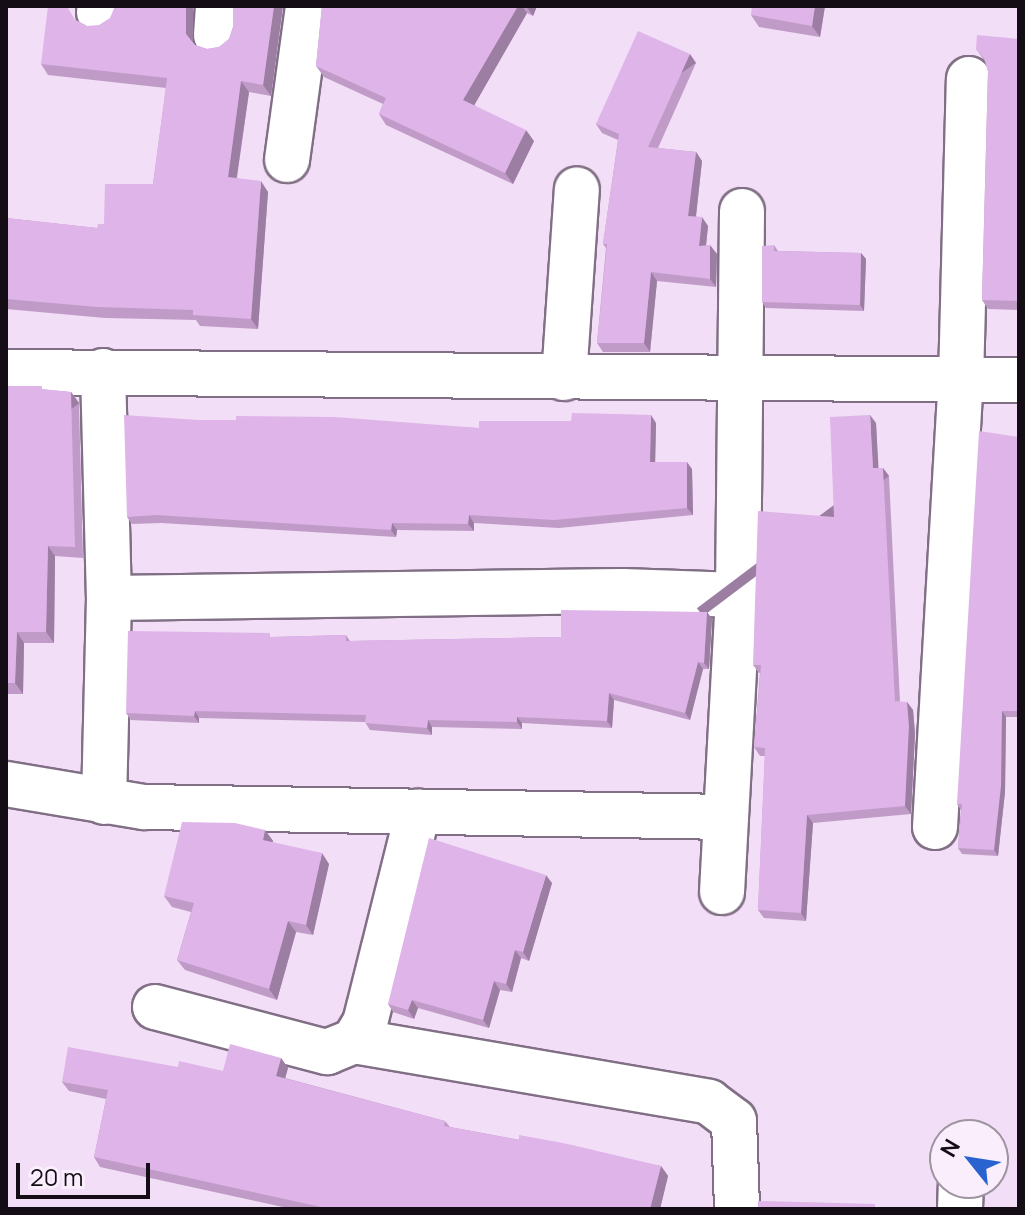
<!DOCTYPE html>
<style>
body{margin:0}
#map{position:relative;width:1025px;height:1215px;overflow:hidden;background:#f2def6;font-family:Manrope,sans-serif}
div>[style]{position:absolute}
.roads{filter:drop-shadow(2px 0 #817085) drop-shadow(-2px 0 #817085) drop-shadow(0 2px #817085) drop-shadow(0 -2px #817085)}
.minor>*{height:44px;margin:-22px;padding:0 22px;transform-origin:22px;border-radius:22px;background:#fff}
.wall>*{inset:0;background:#c09bc8}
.shaded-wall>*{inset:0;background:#9c7ea3;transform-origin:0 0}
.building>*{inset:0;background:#dfb4e9}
span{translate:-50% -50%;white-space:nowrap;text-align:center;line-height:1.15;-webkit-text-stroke:6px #faeefd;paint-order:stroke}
.frame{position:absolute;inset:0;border:8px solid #140d15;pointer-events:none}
.north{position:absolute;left:929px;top:1119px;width:80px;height:80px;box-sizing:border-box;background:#faeefd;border:2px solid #9e94a0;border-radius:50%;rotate:300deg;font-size:22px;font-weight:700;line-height:32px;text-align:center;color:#140d15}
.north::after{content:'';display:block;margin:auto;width:28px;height:36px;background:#2963d0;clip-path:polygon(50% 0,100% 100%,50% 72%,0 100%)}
.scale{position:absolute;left:16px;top:1163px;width:134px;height:36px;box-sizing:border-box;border:4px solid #140d15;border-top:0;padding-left:10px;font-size:24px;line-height:28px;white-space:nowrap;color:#140d15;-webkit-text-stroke:6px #faeefd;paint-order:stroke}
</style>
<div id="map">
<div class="roads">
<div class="minor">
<i style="left:99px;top:12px;width:6px;rotate:-81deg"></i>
<i style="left:216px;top:35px;width:29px;rotate:-86deg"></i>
<i style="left:287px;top:160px;width:155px;rotate:-82.2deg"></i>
<i style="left:103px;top:371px;width:227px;rotate:88.5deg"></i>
<i style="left:109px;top:598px;width:204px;rotate:91.4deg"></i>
<i style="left:6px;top:372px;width:1013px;rotate:0.45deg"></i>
<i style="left:564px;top:378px;width:189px;rotate:-86.1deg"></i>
<i style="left:109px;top:598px;width:514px;rotate:-0.78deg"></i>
<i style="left:623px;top:591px;width:115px;rotate:2deg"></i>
<i style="left:738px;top:595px;width:384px;rotate:-89.4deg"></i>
<i style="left:6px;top:784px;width:140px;rotate:9.5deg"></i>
<i style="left:144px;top:807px;width:582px;rotate:0.98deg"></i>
<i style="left:935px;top:827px;width:448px;rotate:-86.7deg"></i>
<i style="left:961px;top:380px;width:301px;rotate:-88.5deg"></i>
<i style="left:722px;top:892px;width:297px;rotate:-86.9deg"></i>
<i style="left:155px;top:1007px;width:178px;rotate:14.7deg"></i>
<i style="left:327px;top:1052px;width:29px;rotate:-22deg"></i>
<i style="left:354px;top:1041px;width:21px;rotate:-59deg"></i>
<i style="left:365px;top:1023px;width:218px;rotate:-75.9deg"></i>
<i style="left:354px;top:1041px;width:360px;rotate:9.7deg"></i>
<i style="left:709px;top:1102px;width:31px;rotate:37deg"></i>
<i style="left:734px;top:1121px;width:88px;rotate:88deg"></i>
<i style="left:960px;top:1209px;width:26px;rotate:-88deg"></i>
</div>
</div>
<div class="wall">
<i style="clip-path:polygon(233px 6px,283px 6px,271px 96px,249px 92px,237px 178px,268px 192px,258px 329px,200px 326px,196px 320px,105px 318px,6px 309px,6px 311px,6px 218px,97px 228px,104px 224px,153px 184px,166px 88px,48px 75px,41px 64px,76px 20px,87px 26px,193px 43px,195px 45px,207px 49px,219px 47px,229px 39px,233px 27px)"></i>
<i style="clip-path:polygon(322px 6px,537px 6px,533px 16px,527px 13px,474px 105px,534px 141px,513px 184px,386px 125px,379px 114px,383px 104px,324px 77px,316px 66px)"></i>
<i style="clip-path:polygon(825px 6px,820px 37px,759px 27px,751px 15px)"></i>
<i style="clip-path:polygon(1019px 39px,1019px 310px,988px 309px,982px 300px,988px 71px,985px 61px,976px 49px)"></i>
<i style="clip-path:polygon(696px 63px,658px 148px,696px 152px,702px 161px,696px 216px,708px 226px,706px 245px,717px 254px,716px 287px,657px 281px,650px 352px,603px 352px,597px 343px,606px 248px,603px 244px,618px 140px,602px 133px,596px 124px)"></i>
<i style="clip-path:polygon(774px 245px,778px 251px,861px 253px,866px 259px,864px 311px,766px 308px,762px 302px)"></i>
<i style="clip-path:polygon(6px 386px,71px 392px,79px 403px,83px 558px,55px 556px,54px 643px,24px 643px,23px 694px,6px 694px)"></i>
<i style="clip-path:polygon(199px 420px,479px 428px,656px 423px,655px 462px,692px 469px,693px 515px,559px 528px,474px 523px,474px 531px,397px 530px,396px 537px,161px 523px,132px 524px,127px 517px)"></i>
<i style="clip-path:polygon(876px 423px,878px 468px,883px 468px,889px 476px,900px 702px,907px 702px,913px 710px,915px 734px,911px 814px,813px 823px,806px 921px,764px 918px,758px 910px,765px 756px,760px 756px,754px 747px,760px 673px,759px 673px,753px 665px,834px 517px)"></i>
<i style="clip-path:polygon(1019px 437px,1019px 717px,1006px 717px,1005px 792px,998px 856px,962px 854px,958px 848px,961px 810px,957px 804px)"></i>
<i style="clip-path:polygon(707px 612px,712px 619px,709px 669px,703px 669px,690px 720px,614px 700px,612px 728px,522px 723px,522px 729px,432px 727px,432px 735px,370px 730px,365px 722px,199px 718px,199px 723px,131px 720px,126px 713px,273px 637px,346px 635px,350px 641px,561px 637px)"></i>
<i style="clip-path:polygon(265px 830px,273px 841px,272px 842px,329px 864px,313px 935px,296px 932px,277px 1000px,185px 970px,177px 960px,191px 912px,172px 907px,164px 896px)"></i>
<i style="clip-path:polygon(552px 883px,529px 961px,521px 958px,512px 992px,500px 990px,489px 1028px,418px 1008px,414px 1019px,393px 1012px,388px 1004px)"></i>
<i style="clip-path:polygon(281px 1058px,288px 1068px,285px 1078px,445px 1121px,450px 1127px,661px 1166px,668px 1176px,660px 1209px,292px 1209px,100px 1167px,94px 1157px,106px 1099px,69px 1091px,62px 1082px,178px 1067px,223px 1071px)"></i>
</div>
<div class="shaded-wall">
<i style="clip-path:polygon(186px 6px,193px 6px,193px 45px,186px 34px)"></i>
<i style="clip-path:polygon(274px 6px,283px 6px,271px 96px,263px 85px)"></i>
<i style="clip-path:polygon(518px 6px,522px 6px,527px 13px,471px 111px,463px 100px)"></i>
<i style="clip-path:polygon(526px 6px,537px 6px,533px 16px)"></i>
<i style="clip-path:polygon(815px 6px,825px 6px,820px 37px,812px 26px)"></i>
<i style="left:690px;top:54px;width:11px;height:102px;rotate:56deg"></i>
<i style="clip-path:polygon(241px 81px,249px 92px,235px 188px,228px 177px)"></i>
<i style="clip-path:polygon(526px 130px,534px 141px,513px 184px,505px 173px)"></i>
<i style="clip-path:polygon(696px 152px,702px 161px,695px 225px,688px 216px)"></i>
<i style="clip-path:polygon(261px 181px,268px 192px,258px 329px,251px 319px)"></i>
<i style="clip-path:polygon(702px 217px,708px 226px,705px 255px,699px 246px)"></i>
<i style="clip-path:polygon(710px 245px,717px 254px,716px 287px,710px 279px)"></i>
<i style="clip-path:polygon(861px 253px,866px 259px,864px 311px,860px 305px)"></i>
<i style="clip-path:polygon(651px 272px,657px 281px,650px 352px,644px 343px)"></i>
<i style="left:71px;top:392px;width:14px;height:155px;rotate:54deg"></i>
<i style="clip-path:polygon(651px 415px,656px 423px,655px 470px,650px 462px)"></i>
<i style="clip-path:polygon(870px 415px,876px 423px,879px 477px,873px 468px)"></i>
<i style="clip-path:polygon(687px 462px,692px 469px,693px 515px,687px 508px)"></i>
<i style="left:883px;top:468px;width:10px;height:233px;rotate:53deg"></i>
<i style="clip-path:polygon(469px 515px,474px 523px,474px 531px,468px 524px)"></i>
<i style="clip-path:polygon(392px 523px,397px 530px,396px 537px,391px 530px)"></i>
<i style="clip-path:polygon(48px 546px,55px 556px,54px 643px,46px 632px)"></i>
<i style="clip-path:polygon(707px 612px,712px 619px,709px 669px,704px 663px)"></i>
<i style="clip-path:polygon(17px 632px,24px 643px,23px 694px,15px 683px)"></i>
<i style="clip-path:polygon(698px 662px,703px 669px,690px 720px,685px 713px)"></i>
<i style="clip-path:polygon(609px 693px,614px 700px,612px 728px,607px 721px)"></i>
<i style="clip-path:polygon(907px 702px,913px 710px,915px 734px,911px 814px,905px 806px)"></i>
<i style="clip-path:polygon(195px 711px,199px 718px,199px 723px,194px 716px)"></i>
<i style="clip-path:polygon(1002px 711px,1006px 717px,1005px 792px,998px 856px,994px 850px)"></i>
<i style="clip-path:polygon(517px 717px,522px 723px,522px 729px,517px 722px)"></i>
<i style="clip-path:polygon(428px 720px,432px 727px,432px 735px,427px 728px)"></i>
<i style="clip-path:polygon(807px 815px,813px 823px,806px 921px,801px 913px)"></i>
<i style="clip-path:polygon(265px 830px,273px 841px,270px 851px,263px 840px)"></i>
<i style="clip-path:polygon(322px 853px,329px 864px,313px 935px,306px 925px)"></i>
<i style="clip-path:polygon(546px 875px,552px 883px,529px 961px,523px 952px)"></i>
<i style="clip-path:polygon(288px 921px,296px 932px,277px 1000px,269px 989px)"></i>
<i style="clip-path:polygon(515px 950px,521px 958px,512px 992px,506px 984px)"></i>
<i style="clip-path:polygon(494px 981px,500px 990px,489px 1028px,483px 1020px)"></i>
<i style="clip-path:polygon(412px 1000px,418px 1008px,414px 1019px,408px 1010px)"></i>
<i style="clip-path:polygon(281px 1058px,288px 1068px,283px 1086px,276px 1076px)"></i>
<i style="clip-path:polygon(661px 1166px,668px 1176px,660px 1209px,650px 1209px)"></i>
</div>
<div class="building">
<i style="clip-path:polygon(48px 6px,68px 8px,75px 20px,87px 26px,99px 25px,110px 18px,115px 6px,186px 6px,186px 34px,195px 45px,207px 49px,219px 47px,229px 39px,233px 27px,233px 6px,274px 6px,263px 85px,241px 81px,228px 177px,261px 181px,251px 319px,193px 315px,193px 310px,98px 307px,6px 299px,6px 218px,97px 228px,98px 224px,104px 224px,105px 184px,153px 184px,167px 78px,41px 64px)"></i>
<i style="clip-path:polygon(322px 6px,518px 6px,463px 100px,526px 130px,505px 173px,379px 114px,386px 98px,316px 66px)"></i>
<i style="clip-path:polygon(752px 6px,815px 6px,812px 26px,751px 15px)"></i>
<i style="clip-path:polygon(638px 31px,690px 54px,648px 147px,696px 152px,688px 216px,702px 217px,699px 246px,710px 245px,710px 279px,651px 272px,644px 343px,597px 343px,607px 244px,603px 244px,619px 134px,596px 124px)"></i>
<i style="clip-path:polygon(977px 35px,1019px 39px,1019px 301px,982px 300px,988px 71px,984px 58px,976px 49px)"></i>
<i style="clip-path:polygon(774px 245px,774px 251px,861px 253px,860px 305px,762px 302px,762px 246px)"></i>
<i style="clip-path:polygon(6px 386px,42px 386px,42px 389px,71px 392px,75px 547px,48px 546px,46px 632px,17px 632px,15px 683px,6px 683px)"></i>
<i style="clip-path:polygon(572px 413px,651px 415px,650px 462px,687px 462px,687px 508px,554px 520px,469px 515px,468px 524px,392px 523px,391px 530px,156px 515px,127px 517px,124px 415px,199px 420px,236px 420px,236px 416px,335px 417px,479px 428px,479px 421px,571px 421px)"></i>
<i style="clip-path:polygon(870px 415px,873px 468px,883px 468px,895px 701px,907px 702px,909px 726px,905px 806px,807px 815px,801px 913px,758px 910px,765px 748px,754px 747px,761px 665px,753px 665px,758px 511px,834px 517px,830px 417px)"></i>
<i style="clip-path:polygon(979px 431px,1019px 437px,1019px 711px,1002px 711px,1001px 786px,994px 850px,958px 848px,962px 804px,957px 804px)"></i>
<i style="clip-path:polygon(561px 610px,707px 612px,704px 663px,698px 662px,685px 713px,609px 693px,607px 721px,517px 717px,517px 722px,428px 720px,427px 728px,365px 723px,366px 715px,195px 711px,194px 716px,126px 713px,128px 631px,270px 633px,270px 637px,346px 635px,346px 641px,561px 637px)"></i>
<i style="clip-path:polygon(182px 822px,235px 823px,265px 830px,263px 840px,322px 853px,306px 925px,288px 921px,269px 989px,177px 960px,194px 903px,164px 896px)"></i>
<i style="clip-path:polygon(429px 838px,546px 875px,523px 952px,515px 950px,506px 984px,494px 981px,483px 1020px,412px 1000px,408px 1010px,388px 1004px)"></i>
<i style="clip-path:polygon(230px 1044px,281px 1058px,276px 1076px,445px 1121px,444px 1126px,519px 1140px,519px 1135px,563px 1143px,661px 1166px,650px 1209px,330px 1209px,94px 1157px,108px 1090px,62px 1082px,68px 1047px,178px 1067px,179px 1061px,223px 1071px)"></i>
<i style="clip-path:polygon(758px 1201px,875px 1204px,875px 1209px,758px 1209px)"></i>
</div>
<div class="frame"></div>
<div class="north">N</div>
<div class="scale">20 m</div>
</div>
